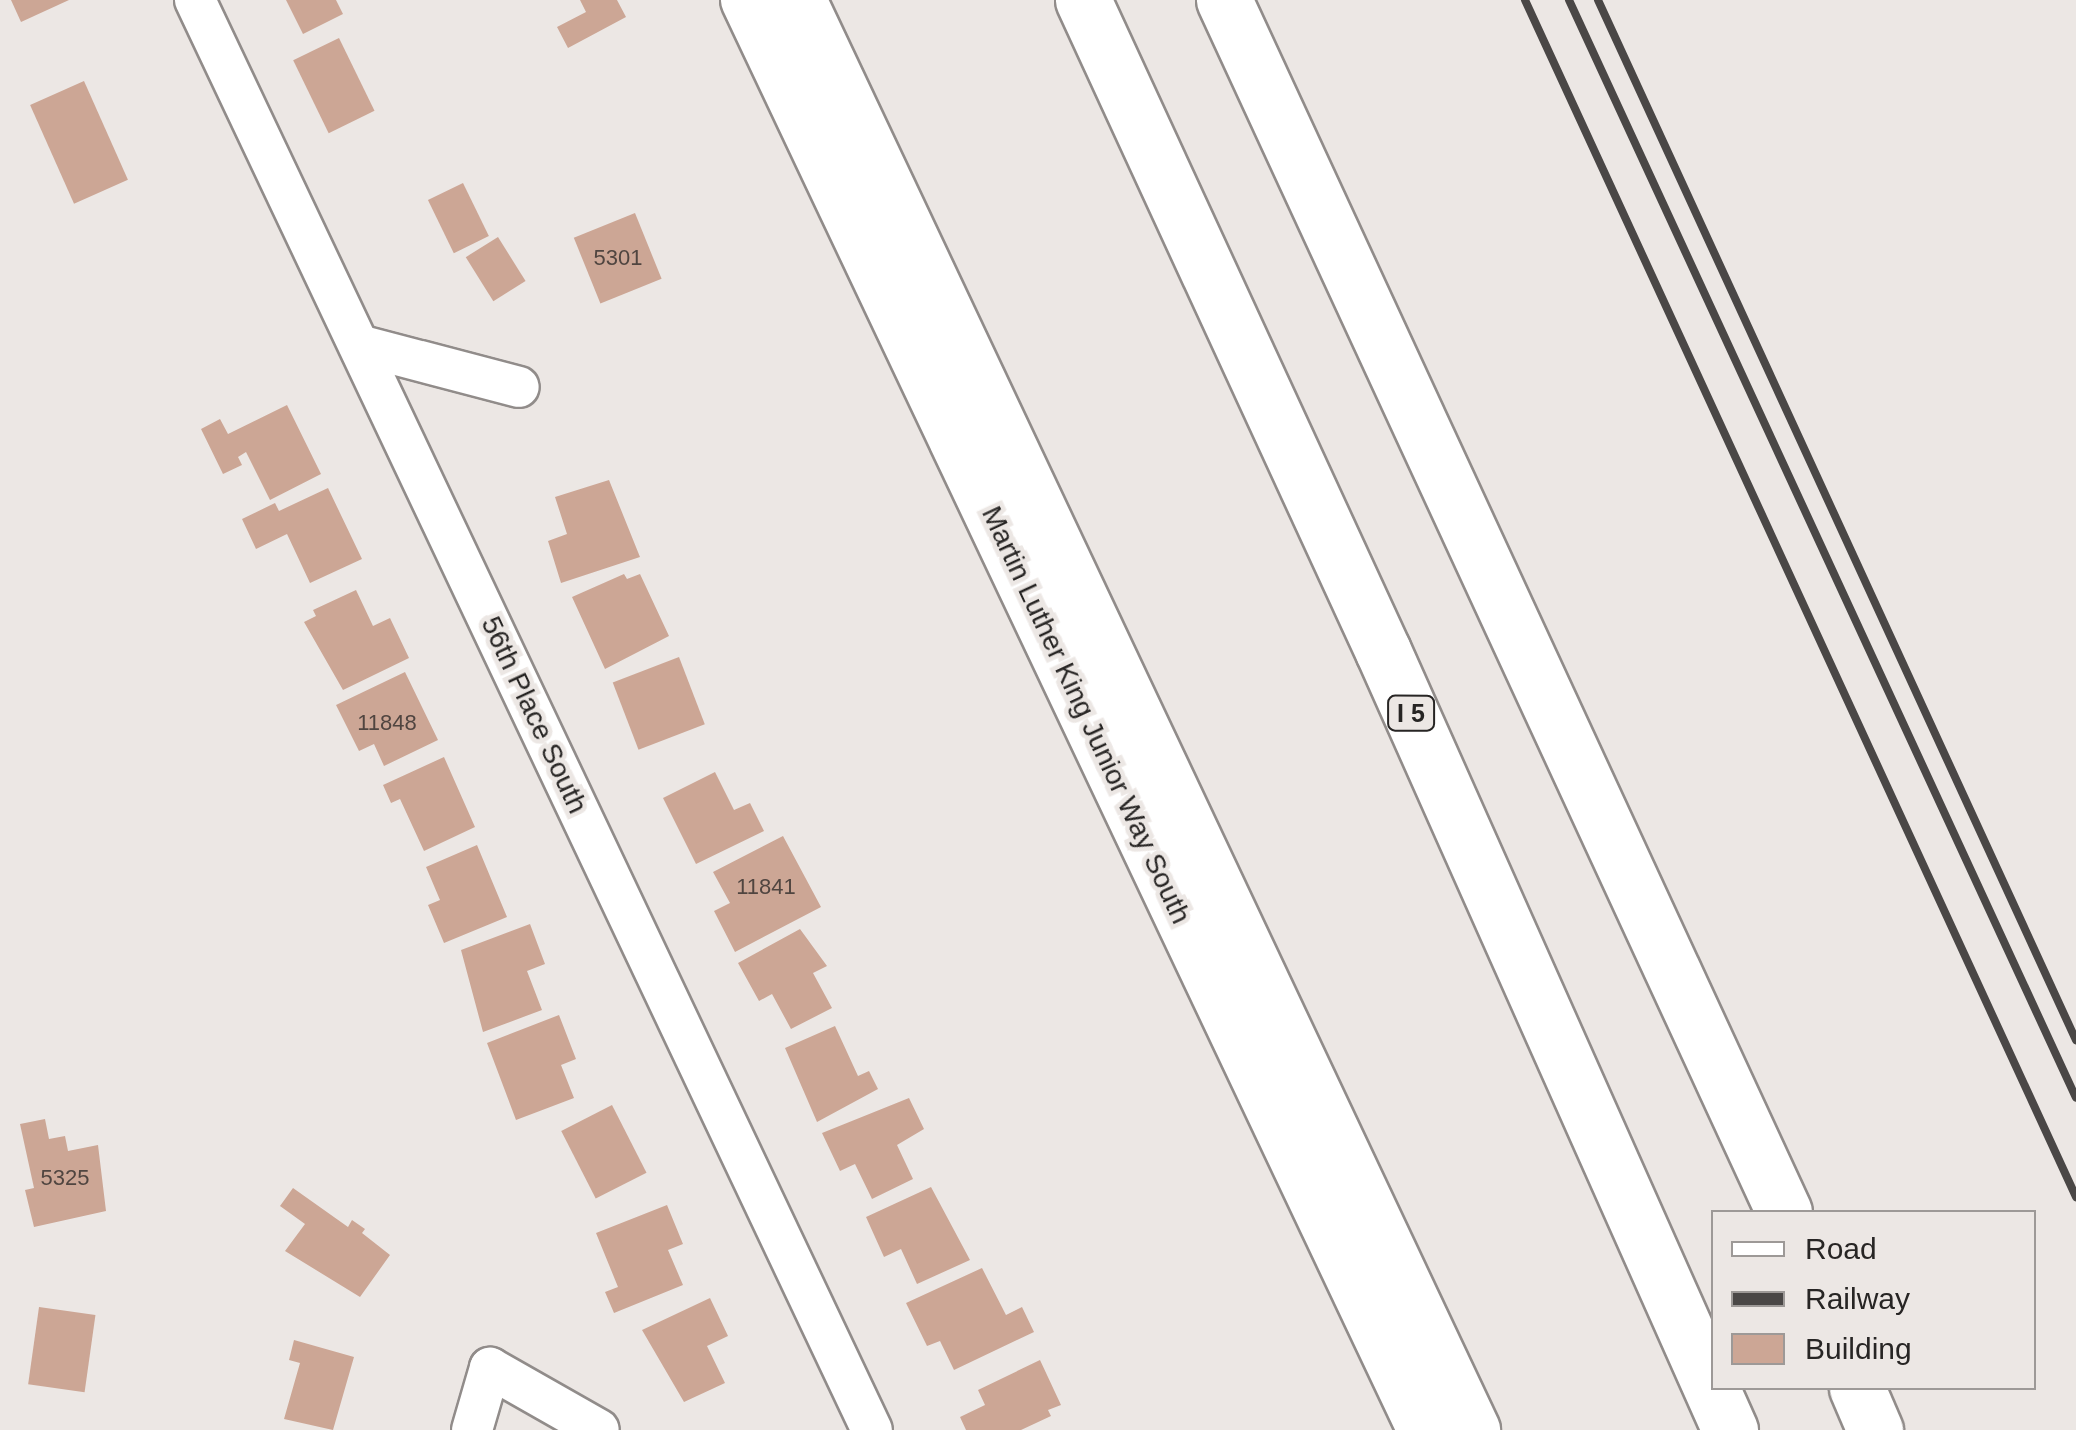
<!DOCTYPE html>
<style>
body{margin:0}
#map{position:relative;width:2076px;height:1430px;overflow:hidden;background:#ece7e4;font-family:Helvetica,sans-serif}
div>[style]{position:absolute}
.building>*{inset:0;background:#cca695;transform-origin:0 0}
.roads{filter:drop-shadow(2px 0 #918c8a) drop-shadow(-2px 0 #918c8a) drop-shadow(0 2px #918c8a) drop-shadow(0 -2px #918c8a)}
.minor>*{height:40px;margin:-20px;padding:0 20px;transform-origin:20px;border-radius:20px;background:#fff}
.major>*{height:52px;margin:-26px;padding:0 26px;transform-origin:26px;border-radius:26px;background:#fff}
.highway>*{height:55px;margin:-27.5px;padding:0 27.5px;transform-origin:27.5px;border-radius:27.5px;background:#fff}
.rail>*{height:8px;margin:-4px;padding:0 4px;transform-origin:4px;border-radius:4px;background:#4a4746}
span{translate:-50% -50%;white-space:nowrap;text-align:center;line-height:1.15;-webkit-text-stroke:9px #ece7e4;paint-order:stroke}
.number-label{font-size:22px;color:#504540}
.number-label span{-webkit-text-stroke-width:0}
.shield-label span{padding:2px 8px;background:#ece7e4;border:2px solid;border-radius:8px;-webkit-text-stroke-width:0}
.shield-label{font-size:25px;color:#272524;font-weight:700}
.street-label{font-size:28px;color:#272524}
.legend{position:absolute;left:1711px;top:1210px;width:325px;height:180px;box-sizing:border-box;background:#ece7e4;border:2px solid #9d9997;margin:0;padding:12px 18px;list-style:none;font-size:30px;color:#272524}
.legend li{display:flex;align-items:center;gap:20px;height:50px}
.legend b{width:50px;border:2px solid #9d9997}
</style>
<div id="map">
<div class="building">
<i style="clip-path:polygon(11px 0,69px 0,21px 22px)"></i>
<i style="clip-path:polygon(286px 0,336px 0,343px 14px,303px 34px)"></i>
<i style="clip-path:polygon(580px 0,617px 0,626px 17px,568px 48px,557px 27px,586px 12px)"></i>
<i style="left:339px;top:38px;width:81px;height:51px;rotate:64deg"></i>
<i style="left:84px;top:81px;width:108px;height:59px;rotate:66deg"></i>
<i style="left:463px;top:183px;width:59px;height:39px;rotate:64deg"></i>
<i style="left:635px;top:213px;width:71px;height:66px;rotate:68deg"></i>
<i style="left:498px;top:237px;width:52px;height:38px;rotate:58deg"></i>
<i style="clip-path:polygon(287px 405px,321px 474px,270px 500px,246px 452px,238px 457px,242px 465px,223px 474px,201px 429px,220px 419px,228px 434px)"></i>
<i style="clip-path:polygon(609px 480px,640px 557px,561px 583px,548px 541px,567px 534px,555px 497px)"></i>
<i style="clip-path:polygon(328px 488px,362px 559px,310px 583px,287px 534px,256px 549px,242px 519px,275px 503px,279px 511px)"></i>
<i style="clip-path:polygon(624px 574px,627px 579px,640px 574px,669px 636px,605px 669px,572px 597px)"></i>
<i style="clip-path:polygon(356px 590px,373px 626px,390px 618px,409px 658px,343px 690px,304px 622px,316px 616px,313px 610px)"></i>
<i style="left:679px;top:657px;width:72px;height:71px;rotate:69deg"></i>
<i style="clip-path:polygon(405px 672px,438px 740px,384px 766px,374px 744px,359px 751px,336px 705px)"></i>
<i style="clip-path:polygon(444px 757px,475px 827px,424px 851px,400px 799px,391px 803px,383px 785px)"></i>
<i style="clip-path:polygon(715px 772px,734px 810px,750px 803px,764px 831px,696px 864px,663px 798px)"></i>
<i style="clip-path:polygon(783px 836px,821px 907px,735px 952px,714px 911px,730px 903px,713px 872px)"></i>
<i style="clip-path:polygon(477px 845px,507px 917px,444px 943px,428px 905px,440px 900px,426px 867px)"></i>
<i style="clip-path:polygon(530px 924px,545px 964px,527px 971px,542px 1010px,483px 1032px,461px 950px)"></i>
<i style="clip-path:polygon(800px 929px,827px 966px,813px 973px,832px 1008px,791px 1029px,772px 994px,759px 1001px,738px 963px)"></i>
<i style="clip-path:polygon(559px 1015px,576px 1059px,561px 1065px,574px 1098px,516px 1120px,487px 1043px)"></i>
<i style="clip-path:polygon(835px 1026px,858px 1076px,869px 1071px,878px 1089px,817px 1122px,785px 1048px)"></i>
<i style="clip-path:polygon(909px 1098px,924px 1129px,897px 1145px,913px 1179px,872px 1199px,855px 1164px,840px 1171px,822px 1133px)"></i>
<i style="left:612px;top:1105px;width:76px;height:57px;rotate:63deg"></i>
<i style="clip-path:polygon(45px 1119px,49px 1139px,65px 1136px,68px 1151px,98px 1145px,106px 1211px,34px 1227px,25px 1190px,34px 1188px,20px 1124px)"></i>
<i style="clip-path:polygon(931px 1187px,970px 1260px,917px 1284px,901px 1249px,884px 1257px,866px 1217px)"></i>
<i style="clip-path:polygon(293px 1188px,348px 1227px,352px 1220px,365px 1229px,362px 1233px,390px 1255px,360px 1297px,285px 1251px,305px 1224px,280px 1206px)"></i>
<i style="clip-path:polygon(667px 1205px,683px 1244px,668px 1250px,683px 1285px,614px 1313px,605px 1292px,618px 1287px,596px 1233px)"></i>
<i style="clip-path:polygon(982px 1268px,1006px 1315px,1022px 1307px,1034px 1332px,954px 1370px,940px 1341px,927px 1346px,906px 1303px)"></i>
<i style="clip-path:polygon(710px 1298px,728px 1336px,707px 1346px,725px 1383px,684px 1402px,642px 1330px)"></i>
<i style="left:39px;top:1307px;width:57px;height:78px;rotate:8deg"></i>
<i style="clip-path:polygon(294px 1340px,354px 1357px,333px 1430px,284px 1419px,300px 1363px,289px 1360px)"></i>
<i style="clip-path:polygon(1040px 1360px,1061px 1405px,1048px 1410px,1051px 1416px,1021px 1430px,966px 1430px,960px 1417px,985px 1405px,978px 1390px)"></i>
</div>
<div class="roads">
<div class="minor">
<i style="left:195px;top:0;width:1582px;rotate:64.67deg"></i>
<i style="left:359px;top:345px;width:165px;rotate:14.7deg"></i>
<i style="left:472px;top:1430px;width:65px;rotate:-73.8deg"></i>
<i style="left:490px;top:1368px;width:125px;rotate:29.6deg"></i>
</div>
<div class="major">
<i style="left:747px;top:0;width:1582px;rotate:64.67deg"></i>
<i style="left:800px;top:0;width:1581px;rotate:64.76deg"></i>
</div>
<div class="highway">
<i style="left:1083px;top:0;width:717px;rotate:65.26deg"></i>
<i style="left:1383px;top:651px;width:853px;rotate:65.99deg"></i>
<i style="left:1224px;top:0;width:1335px;rotate:65.2deg"></i>
<i style="left:1857px;top:1388px;width:46px;rotate:66.8deg"></i>
</div>
</div>
<div class="rail">
<i style="left:1525px;top:0;width:1318px;rotate:65.28deg"></i>
<i style="left:1569px;top:0;width:1209px;rotate:65.21deg"></i>
<i style="left:1598px;top:0;width:1145px;rotate:65.32deg"></i>
</div>
<div class="number-label">
<span style="left:618px;top:258px">5301</span>
<span style="left:387px;top:723px">11848</span>
<span style="left:766px;top:887px">11841</span>
<span style="left:65px;top:1178px">5325</span>
</div>
<div class="shield-label">
<span style="left:1411px;top:713px">I 5</span>
</div>
<div class="street-label">
<span style="left:534px;top:715px;rotate:65deg">56th Place South</span>
<span style="left:1086px;top:715px;rotate:65deg">Martin Luther King Junior Way South</span>
</div>
<ul class="legend">
<li><b style="height:12px;background:#fff"></b>Road</li>
<li><b style="height:12px;background:#4a4746"></b>Railway</li>
<li><b style="height:28px;background:#cca695"></b>Building</li>
</ul>
</div>
